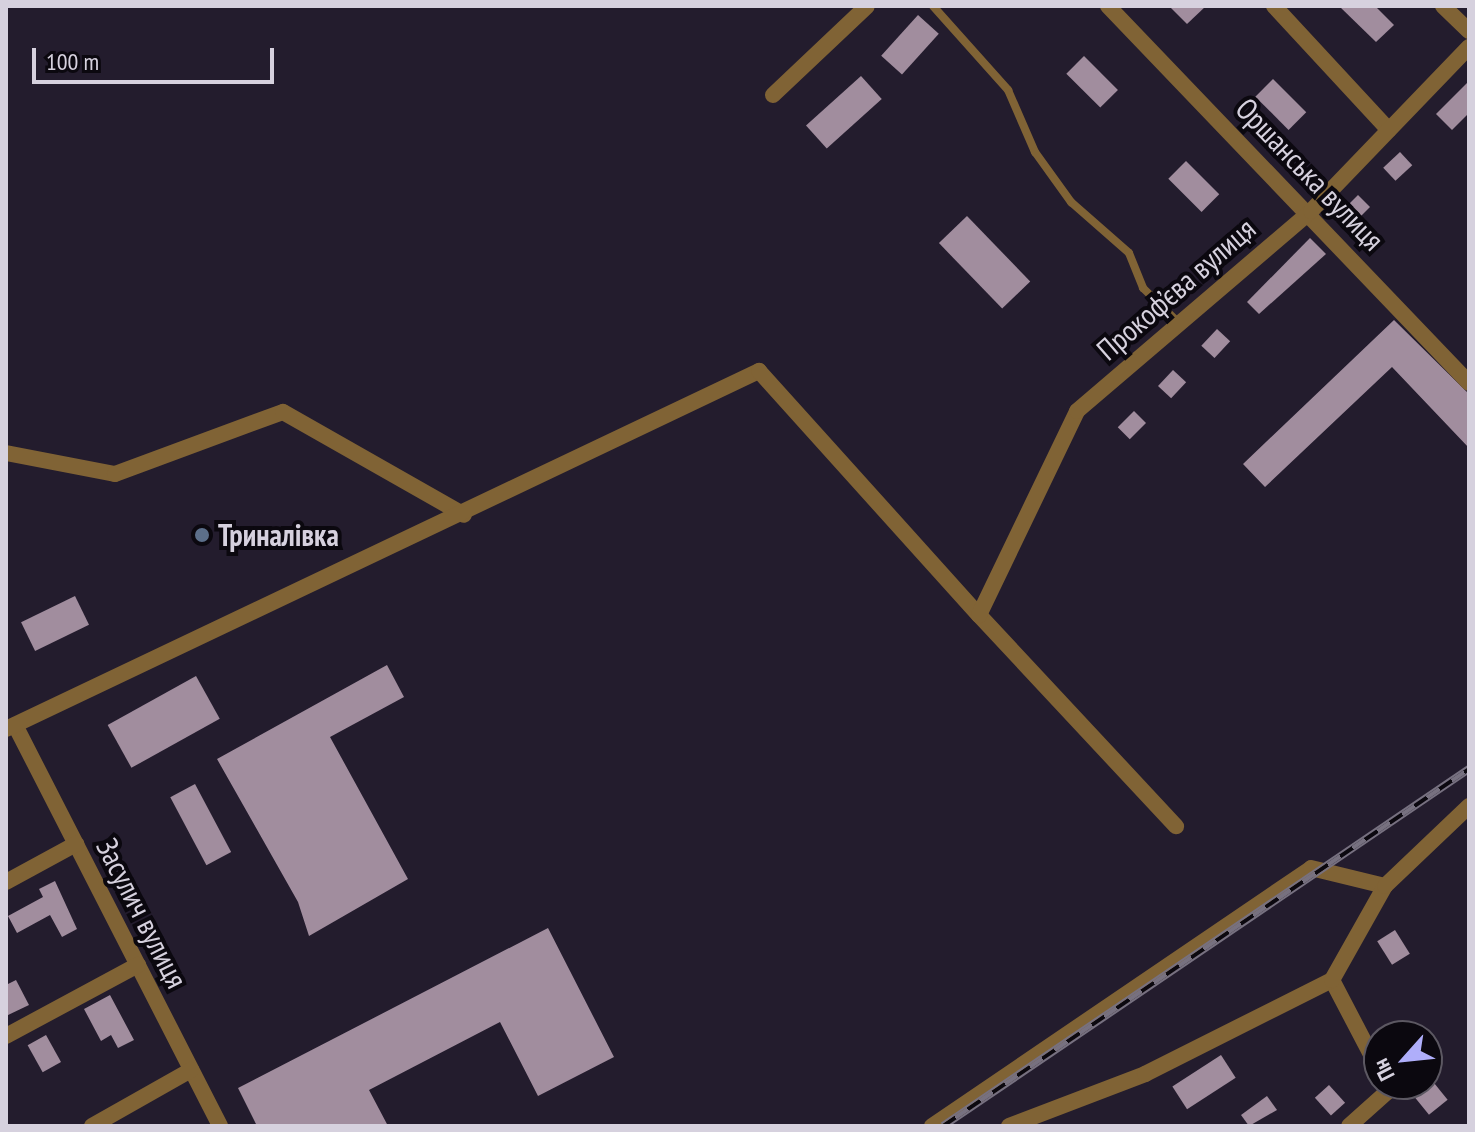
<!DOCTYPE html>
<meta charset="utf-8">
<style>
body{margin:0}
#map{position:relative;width:1475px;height:1132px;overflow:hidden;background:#231c2d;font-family:"PT Sans Narrow",sans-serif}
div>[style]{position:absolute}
.building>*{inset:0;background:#a18d9e;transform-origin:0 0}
.service>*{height:8px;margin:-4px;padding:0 4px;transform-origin:4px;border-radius:4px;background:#806335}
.minor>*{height:16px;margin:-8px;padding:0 8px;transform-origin:8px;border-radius:8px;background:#806335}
.rail>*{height:8px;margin-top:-4px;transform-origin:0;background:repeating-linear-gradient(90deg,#0b080f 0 15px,#777180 0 30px);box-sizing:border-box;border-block:2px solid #777180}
.dots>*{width:22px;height:22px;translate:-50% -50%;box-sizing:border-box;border:4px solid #0b080f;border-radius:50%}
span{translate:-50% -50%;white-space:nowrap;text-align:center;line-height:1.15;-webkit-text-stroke:8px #0b080f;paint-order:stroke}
.street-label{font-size:30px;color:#d6d1de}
.poi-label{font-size:30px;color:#d6d1de;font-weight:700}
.left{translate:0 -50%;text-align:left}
.frame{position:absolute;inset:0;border:8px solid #d6d1de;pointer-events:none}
.north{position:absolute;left:1363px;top:1020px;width:80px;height:80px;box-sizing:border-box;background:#0b080f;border:2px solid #5c5862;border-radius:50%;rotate:243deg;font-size:22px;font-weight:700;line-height:32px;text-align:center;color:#d6d1de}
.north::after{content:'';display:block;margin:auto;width:28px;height:36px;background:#afaefa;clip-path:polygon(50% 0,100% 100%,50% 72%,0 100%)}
.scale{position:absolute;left:32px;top:48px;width:242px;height:36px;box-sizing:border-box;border:4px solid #d6d1de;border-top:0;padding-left:10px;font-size:24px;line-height:28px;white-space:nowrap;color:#d6d1de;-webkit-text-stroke:6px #0b080f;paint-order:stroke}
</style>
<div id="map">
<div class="building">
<i style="clip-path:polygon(1169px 6px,1206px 6px,1187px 24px)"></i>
<i style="clip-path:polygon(1339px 6px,1375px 6px,1394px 25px,1376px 42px)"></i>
<i style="left:918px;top:15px;width:28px;height:55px;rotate:42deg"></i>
<i style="left:1084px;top:56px;width:48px;height:25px;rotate:45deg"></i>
<i style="left:861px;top:76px;width:31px;height:74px;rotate:48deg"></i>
<i style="left:1273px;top:79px;width:47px;height:25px;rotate:45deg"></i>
<i style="clip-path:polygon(1469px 81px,1469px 113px,1452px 130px,1436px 114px)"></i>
<i style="left:1400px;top:152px;width:18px;height:23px;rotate:47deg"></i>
<i style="left:1186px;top:161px;width:47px;height:25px;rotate:45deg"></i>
<i style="left:1358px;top:195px;width:17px;height:23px;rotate:45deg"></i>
<i style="left:967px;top:216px;width:91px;height:39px;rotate:46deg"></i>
<i style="clip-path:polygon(1310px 238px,1326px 254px,1259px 314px,1247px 302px)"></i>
<i style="clip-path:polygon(1394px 320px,1469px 394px,1469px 448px,1392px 367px,1265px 487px,1243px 464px)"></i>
<i style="left:1217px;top:329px;width:18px;height:23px;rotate:43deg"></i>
<i style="left:1173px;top:370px;width:18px;height:22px;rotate:43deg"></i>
<i style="left:1134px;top:411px;width:17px;height:23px;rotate:45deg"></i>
<i style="left:75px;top:596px;width:32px;height:60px;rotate:64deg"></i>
<i style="clip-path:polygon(387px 665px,404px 697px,330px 737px,408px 879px,309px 936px,298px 902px,217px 759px)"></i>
<i style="left:196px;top:676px;width:49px;height:101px;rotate:61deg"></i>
<i style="left:195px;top:784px;width:77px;height:28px;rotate:62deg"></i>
<i style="clip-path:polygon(55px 881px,77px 929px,62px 937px,50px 915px,17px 933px,8px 916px,43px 897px,39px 889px)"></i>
<i style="clip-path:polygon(548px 928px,614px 1057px,538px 1096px,500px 1022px,369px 1090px,388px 1126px,257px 1126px,238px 1088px)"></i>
<i style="left:1395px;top:930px;width:28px;height:21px;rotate:58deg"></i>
<i style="clip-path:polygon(16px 980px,29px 1005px,6px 1016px,6px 985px)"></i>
<i style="clip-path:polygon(110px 995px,134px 1040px,118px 1048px,111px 1035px,101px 1041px,84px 1009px)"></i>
<i style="left:46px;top:1035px;width:31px;height:21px;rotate:61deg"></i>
<i style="left:1221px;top:1055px;width:27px;height:58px;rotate:57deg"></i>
<i style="left:1430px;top:1078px;width:28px;height:24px;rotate:51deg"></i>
<i style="left:1329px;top:1085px;width:24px;height:19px;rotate:48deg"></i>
<i style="clip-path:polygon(1267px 1096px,1277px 1110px,1249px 1126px,1241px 1115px)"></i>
</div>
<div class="service">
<i style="left:933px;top:6px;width:113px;rotate:48.2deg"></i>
<i style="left:1008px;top:90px;width:68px;rotate:66.5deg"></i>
<i style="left:1035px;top:152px;width:62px;rotate:54.2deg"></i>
<i style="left:1071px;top:202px;width:77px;rotate:41.3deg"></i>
<i style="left:1129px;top:253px;width:38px;rotate:68deg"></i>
<i style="left:1143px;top:288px;width:52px;rotate:44.2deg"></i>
</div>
<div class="minor">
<i style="left:1108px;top:6px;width:522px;rotate:46.24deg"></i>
<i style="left:1274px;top:6px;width:169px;rotate:47.2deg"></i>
<i style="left:1443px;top:6px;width:36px;rotate:44deg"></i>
<i style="left:773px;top:95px;width:129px;rotate:-43.4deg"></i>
<i style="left:6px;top:453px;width:111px;rotate:10.9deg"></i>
<i style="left:115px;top:474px;width:179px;rotate:-20.3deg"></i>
<i style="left:283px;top:412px;width:208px;rotate:29.6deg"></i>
<i style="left:979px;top:615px;width:289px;rotate:47deg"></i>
<i style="left:15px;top:725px;width:450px;rotate:62.9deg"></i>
<i style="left:6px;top:729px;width:834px;rotate:-25.43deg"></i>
<i style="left:759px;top:371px;width:329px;rotate:48deg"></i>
<i style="left:979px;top:615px;width:226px;rotate:-64.3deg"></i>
<i style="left:1077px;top:411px;width:308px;rotate:-40.5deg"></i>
<i style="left:1311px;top:211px;width:228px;rotate:-46.1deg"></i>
<i style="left:6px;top:882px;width:80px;rotate:-28.5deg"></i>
<i style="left:1332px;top:980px;width:102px;rotate:62.4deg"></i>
<i style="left:6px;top:1036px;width:150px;rotate:-28.3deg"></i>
<i style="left:92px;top:1126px;width:114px;rotate:-29.5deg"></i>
<i style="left:932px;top:1126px;width:458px;rotate:-34.2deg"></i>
<i style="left:1311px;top:868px;width:76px;rotate:13.7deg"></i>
<i style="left:1009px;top:1126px;width:146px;rotate:-20.9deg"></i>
<i style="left:1145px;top:1074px;width:209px;rotate:-26.7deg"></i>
<i style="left:1332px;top:980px;width:108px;rotate:-60.6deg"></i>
<i style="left:1385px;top:886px;width:116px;rotate:-43.6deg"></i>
<i style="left:1349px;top:1126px;width:51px;rotate:-41.8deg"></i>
<i style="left:1387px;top:1092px;width:9px;rotate:-111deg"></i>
</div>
<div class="rail">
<i style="left:943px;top:1126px;width:636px;rotate:-34.17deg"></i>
</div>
<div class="dots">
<i style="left:202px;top:535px;background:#5c6f8a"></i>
</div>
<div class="street-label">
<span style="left:1310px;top:174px;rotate:46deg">Оршанська вулиця</span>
<span style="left:1176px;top:289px;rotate:-41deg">Прокоф’єва вулиця</span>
<span style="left:142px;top:913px;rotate:63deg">Засулич вулиця</span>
</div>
<div class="poi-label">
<span class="left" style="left:218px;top:535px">Триналівка</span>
</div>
<div class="frame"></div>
<div class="north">Пн</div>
<div class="scale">100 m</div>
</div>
